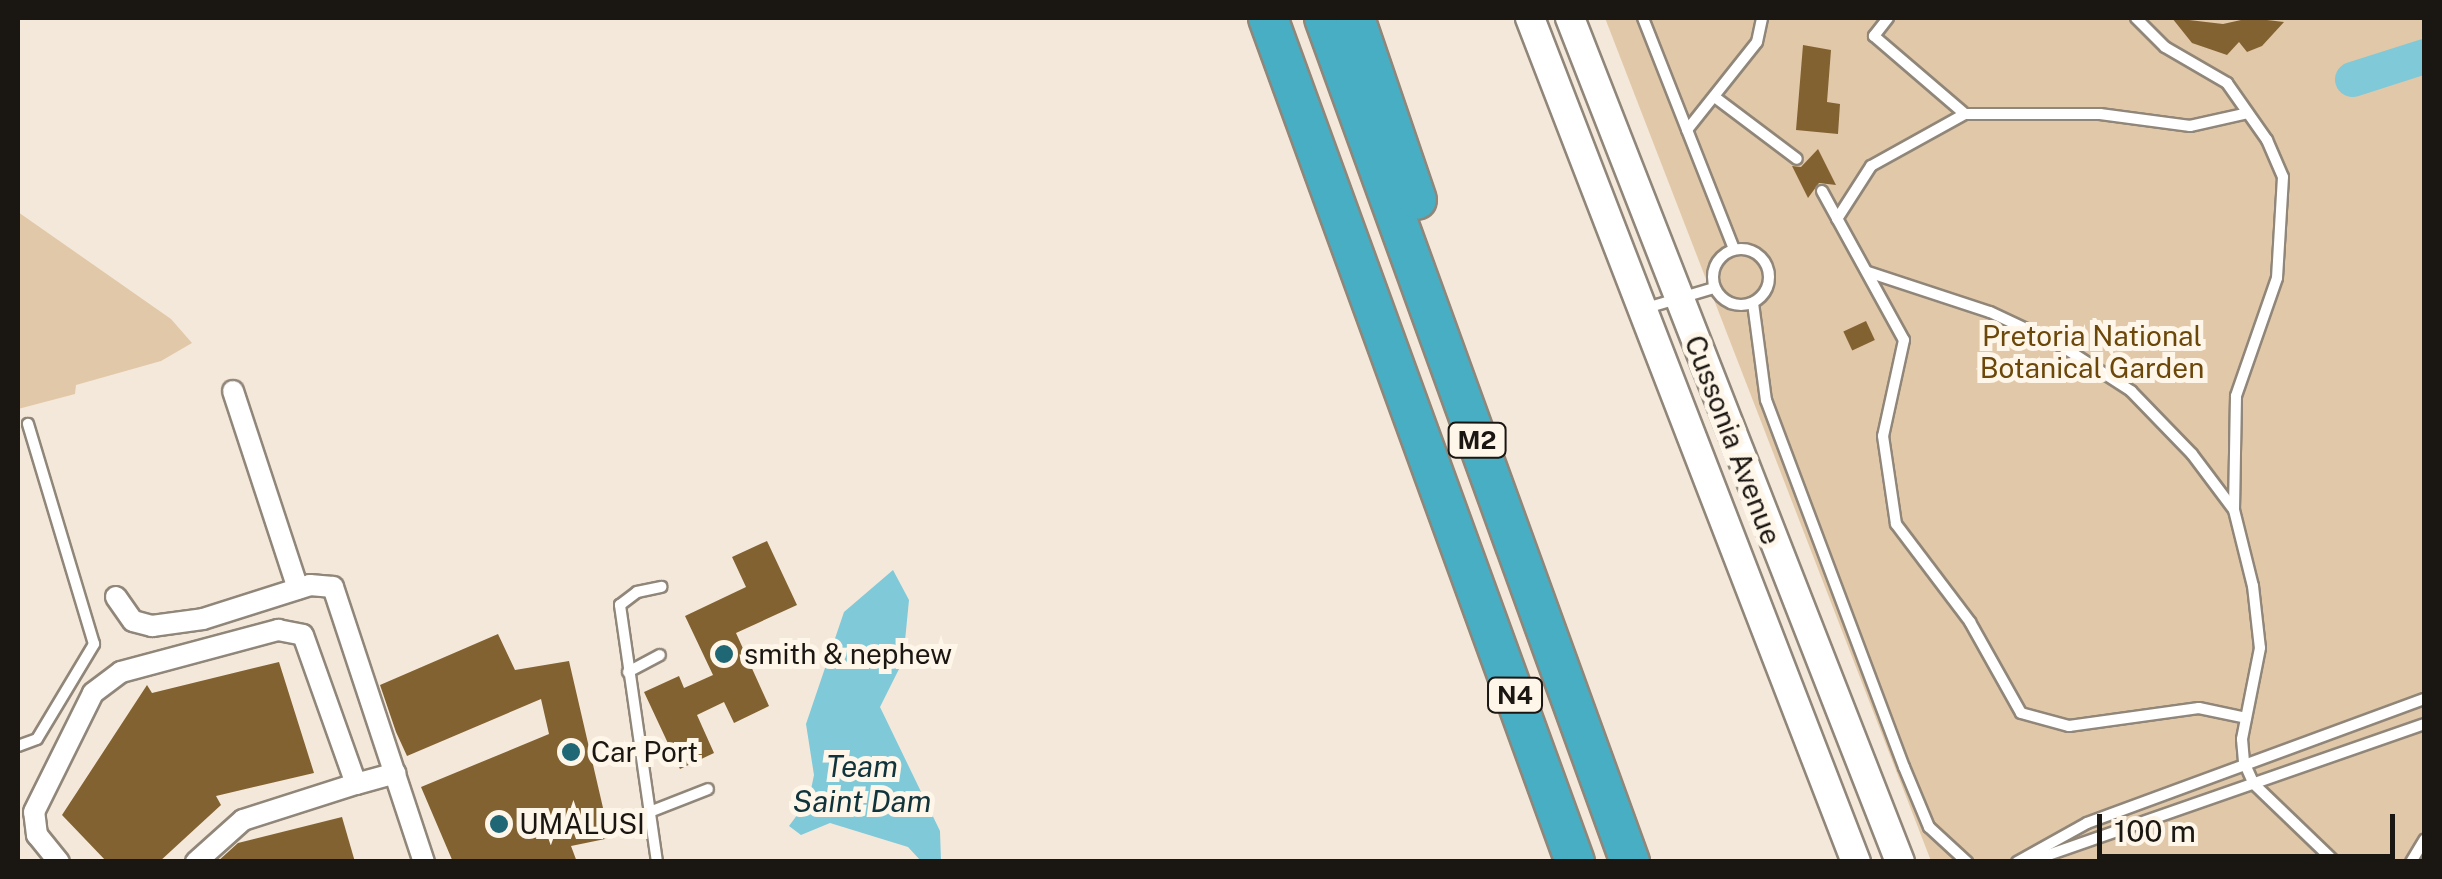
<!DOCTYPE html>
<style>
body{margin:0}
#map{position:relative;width:2442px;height:879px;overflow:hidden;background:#f4e8da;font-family:"Public Sans",sans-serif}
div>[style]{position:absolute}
.green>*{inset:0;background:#e1c8a8}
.water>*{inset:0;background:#7fc9d9}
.river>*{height:35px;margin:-17.5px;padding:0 17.5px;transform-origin:17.5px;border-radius:17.5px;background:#7fc9d9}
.building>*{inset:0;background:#836232;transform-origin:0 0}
.roads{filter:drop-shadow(2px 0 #908679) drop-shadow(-2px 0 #908679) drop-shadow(0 2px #908679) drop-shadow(0 -2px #908679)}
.service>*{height:10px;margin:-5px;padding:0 5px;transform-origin:5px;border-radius:5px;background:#fff}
.service>.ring{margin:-5px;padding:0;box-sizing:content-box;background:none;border:10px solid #fff;border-radius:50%}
.minor>*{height:20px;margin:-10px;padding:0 10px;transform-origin:10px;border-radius:10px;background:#fff}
.secondary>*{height:28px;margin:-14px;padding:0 14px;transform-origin:14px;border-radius:14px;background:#fff}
.motorway>*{height:38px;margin:-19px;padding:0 19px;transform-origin:19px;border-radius:19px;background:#48aec3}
.dots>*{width:28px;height:28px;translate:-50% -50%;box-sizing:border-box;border:5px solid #fff6ea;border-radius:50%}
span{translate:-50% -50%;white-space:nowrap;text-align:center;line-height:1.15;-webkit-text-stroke:10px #fff6ea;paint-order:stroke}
.shield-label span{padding:2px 8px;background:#fff6ea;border:2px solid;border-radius:8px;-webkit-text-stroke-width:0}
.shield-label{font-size:25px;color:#1a1611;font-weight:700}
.park-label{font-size:28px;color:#6b4709}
.street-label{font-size:28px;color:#1a1611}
.poi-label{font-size:28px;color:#1a1611}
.left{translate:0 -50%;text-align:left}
.water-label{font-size:30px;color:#10343c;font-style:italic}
.frame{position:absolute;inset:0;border:20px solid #1a1611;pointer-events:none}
.scale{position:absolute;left:2097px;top:814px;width:298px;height:45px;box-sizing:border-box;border:5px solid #1a1611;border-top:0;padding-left:12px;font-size:30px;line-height:35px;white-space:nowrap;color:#1a1611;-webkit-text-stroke:8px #fff6ea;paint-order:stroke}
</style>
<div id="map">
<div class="green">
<i style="clip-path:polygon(1605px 18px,2424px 18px,2424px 861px,1931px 861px)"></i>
<i style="clip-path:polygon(18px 212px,171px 319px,192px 343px,161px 361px,76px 385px,75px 394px,18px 409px)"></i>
</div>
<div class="water">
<i style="clip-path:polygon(893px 570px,909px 600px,903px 661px,880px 707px,940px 831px,941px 861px,921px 861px,908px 847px,830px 823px,801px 835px,789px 826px,809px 799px,814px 775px,806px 724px,844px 612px)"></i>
</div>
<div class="river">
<i style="left:2352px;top:79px;width:76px;rotate:-17.7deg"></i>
</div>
<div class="building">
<i style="clip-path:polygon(2172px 18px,2223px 24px,2250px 18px,2284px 22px,2262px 46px,2247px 52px,2239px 42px,2227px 55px,2192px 43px)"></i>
<i style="clip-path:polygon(1803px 45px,1831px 50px,1827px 102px,1840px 104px,1838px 134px,1796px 130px)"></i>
<i style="clip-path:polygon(1818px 149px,1836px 185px,1819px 183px,1808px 198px,1792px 166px,1801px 167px)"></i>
<i style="left:1866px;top:321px;width:21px;height:25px;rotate:65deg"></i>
<i style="clip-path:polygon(767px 541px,797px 605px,736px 633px,769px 706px,734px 723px,724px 702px,697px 715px,714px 753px,680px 769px,644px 692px,679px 676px,684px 688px,713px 675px,685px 616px,746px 587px,732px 557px)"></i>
<i style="clip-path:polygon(498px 634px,515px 670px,569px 661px,610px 838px,571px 846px,577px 862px,453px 862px,421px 787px,549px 734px,541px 699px,407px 756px,396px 732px,380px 685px)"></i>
<i style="clip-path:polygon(279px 662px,314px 773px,216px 796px,221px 805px,159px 862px,107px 862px,62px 815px,147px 685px,152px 693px)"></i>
<i style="clip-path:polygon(342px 817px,355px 862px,217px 862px,238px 843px)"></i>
</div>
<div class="roads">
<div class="service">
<i style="left:1643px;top:18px;width:248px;rotate:68.5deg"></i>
<i style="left:1888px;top:18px;width:23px;rotate:128deg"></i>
<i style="left:1874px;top:36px;width:120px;rotate:40.6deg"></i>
<i style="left:2136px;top:18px;width:41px;rotate:45deg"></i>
<i style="left:2165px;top:47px;width:72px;rotate:30.1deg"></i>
<i style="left:2227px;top:83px;width:70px;rotate:54.9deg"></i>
<i style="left:2267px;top:140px;width:40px;rotate:66.6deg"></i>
<i style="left:2283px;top:177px;width:101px;rotate:93.4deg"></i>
<i style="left:2277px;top:278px;width:125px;rotate:109.2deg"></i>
<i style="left:2236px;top:396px;width:113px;rotate:91deg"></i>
<i style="left:1716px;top:98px;width:101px;rotate:37deg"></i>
<i style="left:1687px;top:130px;width:112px;rotate:-51.5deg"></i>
<i style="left:1757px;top:42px;width:25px;rotate:-78deg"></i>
<i style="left:1822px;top:191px;width:170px;rotate:61.2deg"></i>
<i style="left:1904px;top:340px;width:98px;rotate:102.3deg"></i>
<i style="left:1883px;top:436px;width:89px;rotate:81.6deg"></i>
<i style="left:1896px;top:524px;width:123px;rotate:52.9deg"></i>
<i style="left:1970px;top:622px;width:104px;rotate:60.7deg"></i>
<i style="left:2021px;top:713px;width:50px;rotate:15.2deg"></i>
<i style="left:2069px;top:726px;width:131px;rotate:-7.9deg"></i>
<i style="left:2199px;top:708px;width:48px;rotate:12deg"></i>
<i style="left:1837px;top:219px;width:63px;rotate:-57.3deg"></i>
<i style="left:1871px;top:166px;width:107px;rotate:-29deg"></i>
<i style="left:1965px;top:114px;width:135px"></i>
<i style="left:2100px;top:114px;width:91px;rotate:7.6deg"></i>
<i style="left:2190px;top:126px;width:59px;rotate:-12.6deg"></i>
<i class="ring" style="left:1713px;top:249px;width:46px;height:46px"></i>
<i style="left:1868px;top:272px;width:128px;rotate:18.2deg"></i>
<i style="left:1990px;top:312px;width:77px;rotate:25.2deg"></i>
<i style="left:2060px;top:345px;width:85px;rotate:32.9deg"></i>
<i style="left:2131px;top:391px;width:88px;rotate:45.9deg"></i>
<i style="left:2192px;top:454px;width:70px;rotate:53.1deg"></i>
<i style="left:2234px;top:510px;width:78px;rotate:76deg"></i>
<i style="left:2253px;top:586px;width:62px;rotate:83.6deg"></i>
<i style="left:2260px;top:648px;width:93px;rotate:101.2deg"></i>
<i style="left:2242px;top:739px;width:23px;rotate:85deg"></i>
<i style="left:2244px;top:762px;width:24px;rotate:66deg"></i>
<i style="left:2254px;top:784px;width:112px;rotate:43.9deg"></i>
<i style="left:1753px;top:303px;width:98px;rotate:82.4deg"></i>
<i style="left:1766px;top:400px;width:392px;rotate:69.4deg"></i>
<i style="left:1904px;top:767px;width:65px;rotate:67.4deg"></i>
<i style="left:1929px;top:827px;width:52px;rotate:42.6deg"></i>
<i style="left:1643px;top:309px;width:74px;rotate:-16.5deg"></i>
<i style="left:628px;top:672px;width:36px;rotate:-28deg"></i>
<i style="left:18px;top:746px;width:20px;rotate:-20deg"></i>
<i style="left:37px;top:739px;width:111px;rotate:-59deg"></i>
<i style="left:94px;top:644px;width:230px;rotate:-106.7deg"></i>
<i style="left:652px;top:811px;width:60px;rotate:-21.4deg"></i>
<i style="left:657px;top:862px;width:260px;rotate:-98.2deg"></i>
<i style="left:620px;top:605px;width:21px;rotate:-37deg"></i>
<i style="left:637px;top:592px;width:25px;rotate:-12deg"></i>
<i style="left:2017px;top:862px;width:80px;rotate:-29.1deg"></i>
<i style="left:2087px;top:823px;width:359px;rotate:-20.2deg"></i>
<i style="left:2028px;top:862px;width:419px;rotate:-19.2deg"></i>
<i style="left:2411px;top:862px;width:26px;rotate:-59deg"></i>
</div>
<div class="minor">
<i style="left:233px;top:391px;width:208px;rotate:71.8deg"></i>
<i style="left:116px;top:597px;width:29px;rotate:55deg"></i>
<i style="left:133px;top:621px;width:20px;rotate:15deg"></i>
<i style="left:152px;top:626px;width:51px;rotate:-7.8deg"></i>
<i style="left:203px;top:619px;width:112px;rotate:-17.6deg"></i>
<i style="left:310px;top:585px;width:23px;rotate:5deg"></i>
<i style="left:333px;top:587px;width:290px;rotate:71.7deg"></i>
<i style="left:59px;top:862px;width:35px;rotate:-129deg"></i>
<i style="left:37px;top:835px;width:23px;rotate:-97deg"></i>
<i style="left:34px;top:812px;width:133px;rotate:-63.6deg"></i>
<i style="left:93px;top:693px;width:35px;rotate:-37deg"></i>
<i style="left:121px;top:672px;width:163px;rotate:-15deg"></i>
<i style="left:278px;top:630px;width:25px;rotate:11deg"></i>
<i style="left:303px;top:635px;width:158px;rotate:70.4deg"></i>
<i style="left:356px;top:784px;width:41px;rotate:-15.4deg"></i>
<i style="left:196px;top:862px;width:63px;rotate:-41.8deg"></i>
<i style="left:243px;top:820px;width:119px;rotate:-17.7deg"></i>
</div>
<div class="secondary">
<i style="left:1530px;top:18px;width:905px;rotate:68.88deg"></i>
<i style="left:1570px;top:18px;width:906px;rotate:68.64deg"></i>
</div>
<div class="motorway">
<i style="left:1268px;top:18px;width:898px;rotate:70.01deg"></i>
<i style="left:1324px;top:18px;width:898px;rotate:70.07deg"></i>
<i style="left:1355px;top:18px;width:192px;rotate:71.2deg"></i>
</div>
</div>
<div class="dots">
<i style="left:724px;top:654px;background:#206776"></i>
<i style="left:571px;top:752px;background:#206776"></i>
<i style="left:499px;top:824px;background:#206776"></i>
</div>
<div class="shield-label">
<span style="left:1477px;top:440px">M2</span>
<span style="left:1515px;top:695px">N4</span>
</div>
<div class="park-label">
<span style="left:2092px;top:352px">Pretoria National<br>Botanical Garden</span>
</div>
<div class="street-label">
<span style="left:1733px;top:440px;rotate:69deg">Cussonia Avenue</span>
</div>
<div class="poi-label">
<span class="left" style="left:744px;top:654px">smith &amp; nephew</span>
<span class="left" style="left:591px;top:752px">Car Port</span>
<span class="left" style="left:519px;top:824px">UMALUSI</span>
</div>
<div class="water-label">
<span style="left:862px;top:783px">Team<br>Saint Dam</span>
</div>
<div class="frame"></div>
<div class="scale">100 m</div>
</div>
